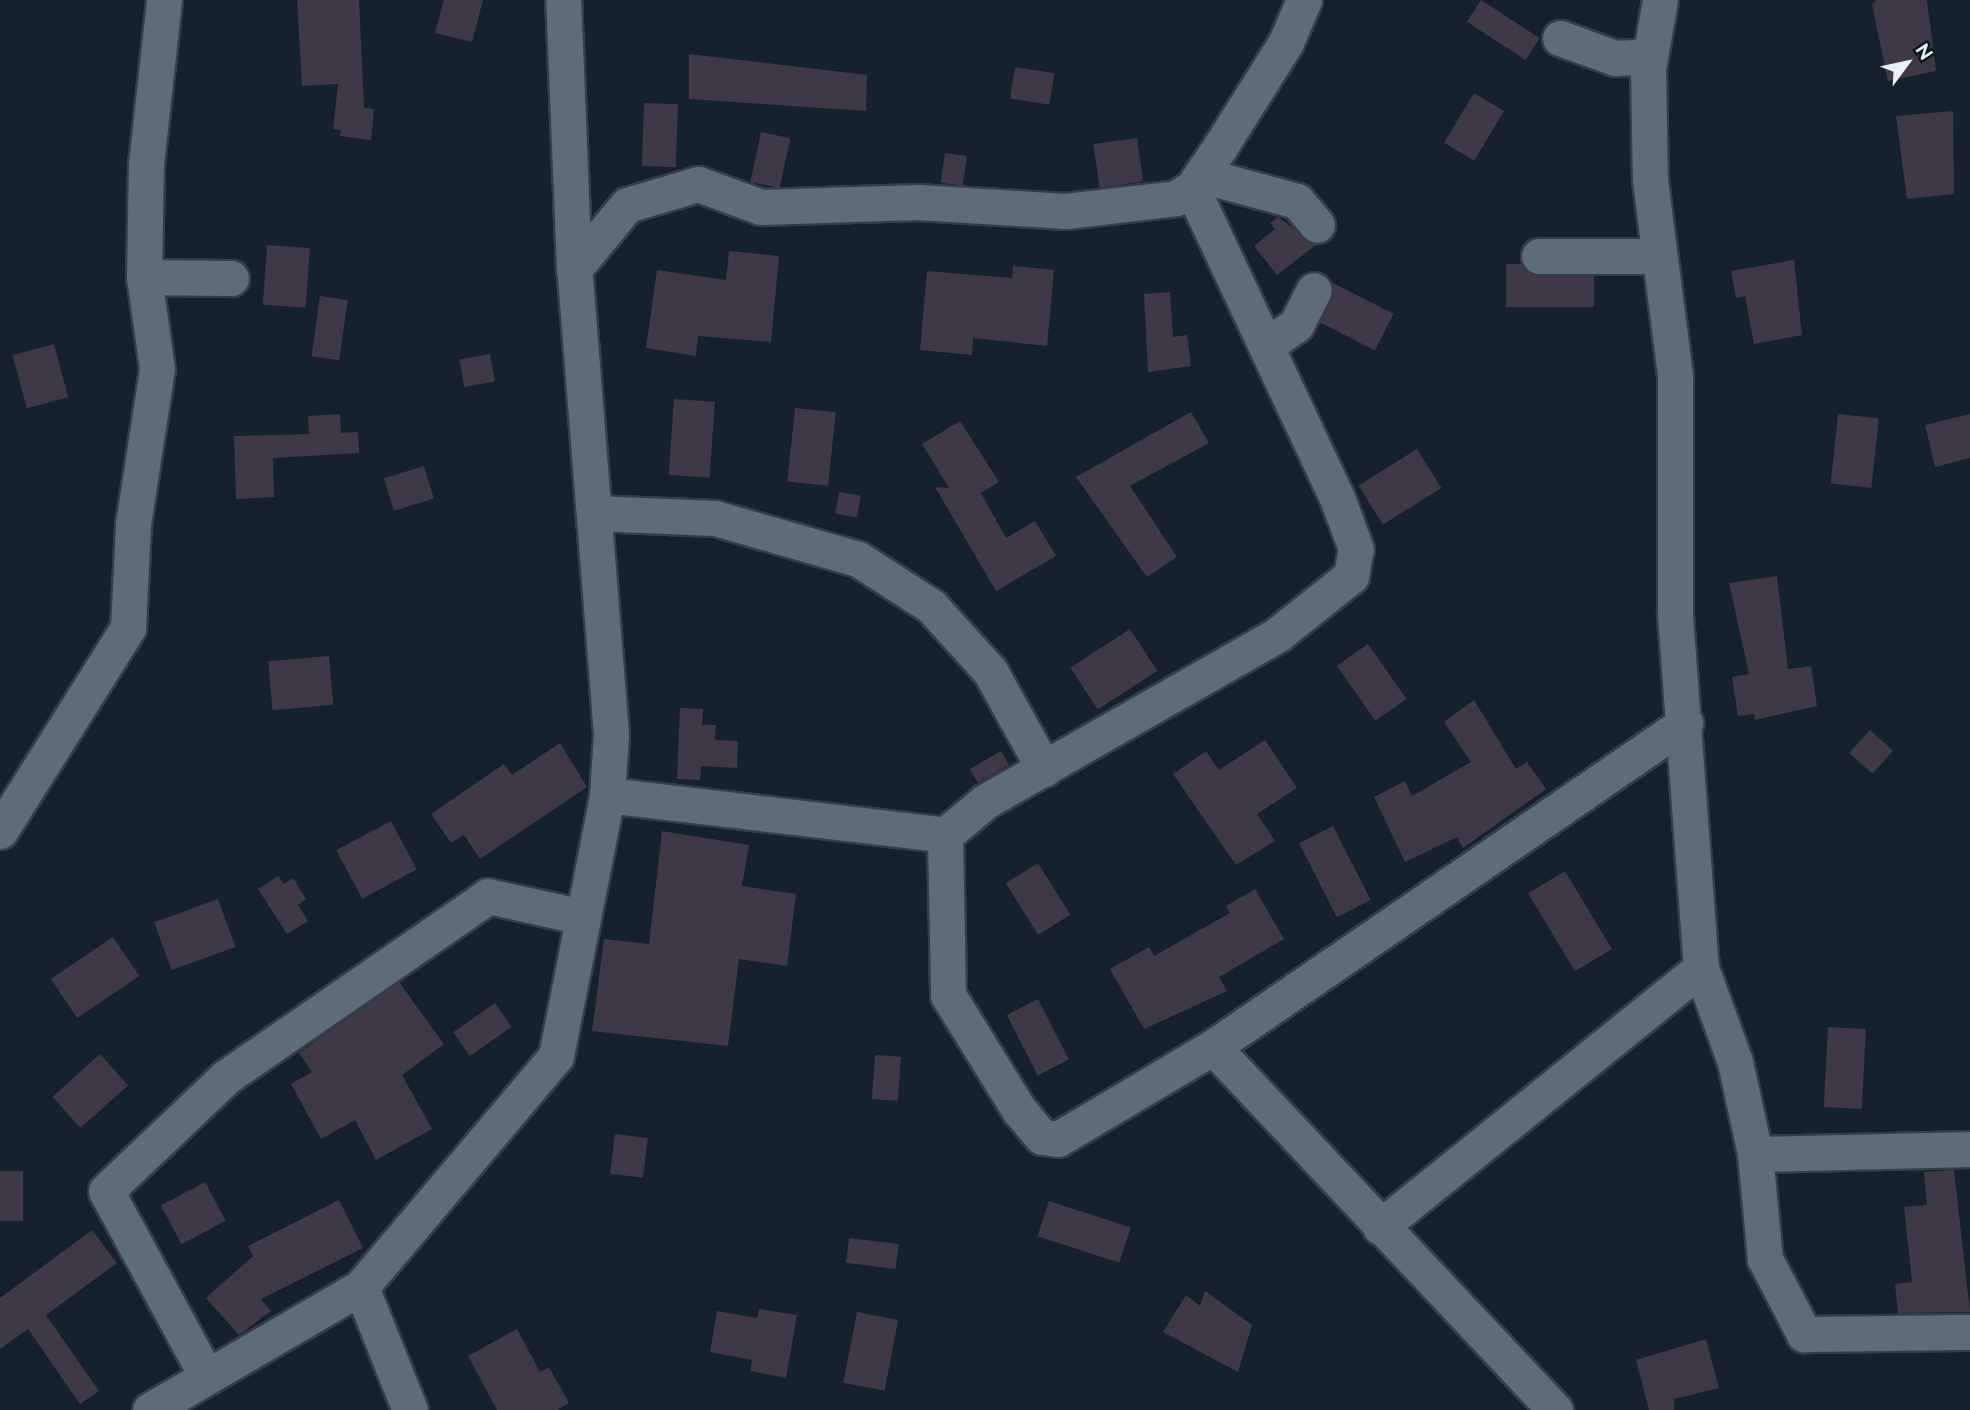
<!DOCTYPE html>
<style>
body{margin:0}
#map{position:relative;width:1970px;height:1410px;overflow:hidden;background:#15222b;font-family:Raleway,sans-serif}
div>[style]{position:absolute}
.building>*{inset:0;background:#3f3846;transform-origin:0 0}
.roads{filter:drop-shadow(2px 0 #353e46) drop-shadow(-2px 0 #353e46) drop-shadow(0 2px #353e46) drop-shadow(0 -2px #353e46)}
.minor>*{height:35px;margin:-17.5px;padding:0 17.5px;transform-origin:17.5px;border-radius:17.5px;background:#5d6c78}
span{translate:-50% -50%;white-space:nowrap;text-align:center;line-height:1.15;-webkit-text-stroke:7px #0c1922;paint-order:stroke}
.north{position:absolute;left:1872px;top:28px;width:70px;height:70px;-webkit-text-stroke:5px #0c1922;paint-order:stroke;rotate:57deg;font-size:19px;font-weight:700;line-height:28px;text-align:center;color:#e8f1f8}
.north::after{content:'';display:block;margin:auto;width:24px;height:32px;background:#e8f1f8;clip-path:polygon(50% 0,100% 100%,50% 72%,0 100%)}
</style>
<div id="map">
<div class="building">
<i style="clip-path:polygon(297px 0,359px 0,364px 108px,374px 109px,371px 140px,340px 136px,341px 130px,333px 129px,338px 84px,302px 86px)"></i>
<i style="clip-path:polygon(444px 0,483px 0,472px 42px,435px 33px)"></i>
<i style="left:1481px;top:0;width:70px;height:26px;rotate:33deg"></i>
<i style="clip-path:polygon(1876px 0,1927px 0,1936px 71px,1888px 81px,1872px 5px)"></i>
<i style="clip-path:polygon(689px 54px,867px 75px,866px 111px,689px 99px)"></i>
<i style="left:1015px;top:67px;width:40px;height:32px;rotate:9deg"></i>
<i style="left:1474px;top:93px;width:35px;height:58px;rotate:31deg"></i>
<i style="left:644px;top:103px;width:34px;height:63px;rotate:2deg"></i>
<i style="clip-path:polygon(1953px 111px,1954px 194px,1907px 199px,1896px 116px)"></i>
<i style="left:761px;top:132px;width:30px;height:51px;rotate:12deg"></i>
<i style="left:1137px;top:138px;width:44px;height:44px;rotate:82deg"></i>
<i style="left:945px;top:153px;width:22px;height:30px;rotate:8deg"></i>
<i style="clip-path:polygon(1278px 217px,1316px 245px,1277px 275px,1254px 246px,1275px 229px,1270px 223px)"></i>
<i style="left:267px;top:245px;width:43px;height:60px;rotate:4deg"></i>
<i style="clip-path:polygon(729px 251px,779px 256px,771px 342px,698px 336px,696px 356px,646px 348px,657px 270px,726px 280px)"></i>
<i style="clip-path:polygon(1794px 260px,1802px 335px,1754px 344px,1745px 296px,1736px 298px,1731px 271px)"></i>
<i style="clip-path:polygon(1506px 264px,1521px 264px,1539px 276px,1594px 276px,1594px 307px,1506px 307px)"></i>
<i style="clip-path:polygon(1013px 266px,1054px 270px,1047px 346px,973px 338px,972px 355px,920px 350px,927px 271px,1012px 278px)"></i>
<i style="left:1333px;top:283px;width:68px;height:41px;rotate:27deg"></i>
<i style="clip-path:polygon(1170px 292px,1173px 337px,1187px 335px,1191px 366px,1148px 372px,1144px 294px)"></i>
<i style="left:320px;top:296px;width:28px;height:61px;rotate:8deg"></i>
<i style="left:54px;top:344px;width:55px;height:43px;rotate:75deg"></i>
<i style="left:490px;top:354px;width:28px;height:31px;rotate:80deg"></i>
<i style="left:674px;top:399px;width:41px;height:76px;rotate:4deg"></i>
<i style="left:795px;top:408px;width:41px;height:74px;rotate:6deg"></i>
<i style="clip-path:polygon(1191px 412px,1209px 443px,1130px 486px,1177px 557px,1147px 577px,1076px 477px)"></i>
<i style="clip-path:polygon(340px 414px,341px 433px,358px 432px,359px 453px,273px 458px,274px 497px,236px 499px,234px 436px,309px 434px,308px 416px)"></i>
<i style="left:1838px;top:414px;width:41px;height:70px;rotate:6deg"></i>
<i style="clip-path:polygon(1970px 414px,1970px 458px,1935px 467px,1925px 425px)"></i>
<i style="clip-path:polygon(960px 421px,999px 482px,981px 493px,1006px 538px,1035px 521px,1056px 556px,996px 591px,935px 487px,949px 488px,922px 444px)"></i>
<i style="left:1417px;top:449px;width:46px;height:69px;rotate:58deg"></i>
<i style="left:424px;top:466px;width:34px;height:42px;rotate:73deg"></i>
<i style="left:839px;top:492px;width:22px;height:22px;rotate:10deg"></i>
<i style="clip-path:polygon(1777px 576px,1788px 669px,1811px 666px,1817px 706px,1755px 720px,1754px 714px,1738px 716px,1732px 677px,1749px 674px,1729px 583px)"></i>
<i style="left:1130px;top:629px;width:50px;height:71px;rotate:57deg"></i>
<i style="left:1368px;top:644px;width:67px;height:38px;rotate:55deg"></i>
<i style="left:329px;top:656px;width:49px;height:61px;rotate:85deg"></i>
<i style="clip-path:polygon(1474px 700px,1516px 769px,1527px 762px,1546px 789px,1463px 848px,1457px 837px,1405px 862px,1374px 797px,1405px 781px,1412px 796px,1471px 762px,1444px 722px)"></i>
<i style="clip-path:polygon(680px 708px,703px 709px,702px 725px,716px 725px,715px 740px,738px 741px,737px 768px,701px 766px,700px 780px,677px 779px)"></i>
<i style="left:1870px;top:730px;width:31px;height:31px;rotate:42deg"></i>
<i style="clip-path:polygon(1265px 740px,1297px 788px,1257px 814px,1275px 841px,1236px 865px,1173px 774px,1206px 751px,1219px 770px)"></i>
<i style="clip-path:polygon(560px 743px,587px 787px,480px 859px,464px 835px,451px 843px,431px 814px,504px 764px,512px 775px)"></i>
<i style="left:1001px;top:751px;width:16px;height:36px;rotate:60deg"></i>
<i style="left:391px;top:821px;width:55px;height:62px;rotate:62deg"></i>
<i style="left:1333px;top:826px;width:83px;height:38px;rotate:63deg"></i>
<i style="clip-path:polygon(662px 831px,749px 845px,742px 886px,796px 894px,787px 966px,739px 959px,728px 1046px,592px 1031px,604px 939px,649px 944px)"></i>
<i style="left:1038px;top:863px;width:61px;height:38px;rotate:58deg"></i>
<i style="left:1565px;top:871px;width:91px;height:43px;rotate:59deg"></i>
<i style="clip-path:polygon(278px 876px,284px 884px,293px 878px,306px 899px,298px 905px,308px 921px,287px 934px,258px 889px)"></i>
<i style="clip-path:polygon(1255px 889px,1284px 939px,1219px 977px,1227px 991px,1144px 1029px,1110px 969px,1149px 947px,1154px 956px,1230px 913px,1226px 906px)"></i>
<i style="left:218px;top:899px;width:51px;height:68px;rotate:70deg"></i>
<i style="left:113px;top:937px;width:47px;height:75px;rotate:56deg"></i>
<i style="clip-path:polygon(399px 982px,444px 1044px,402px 1075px,432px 1129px,376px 1160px,355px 1120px,321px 1139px,291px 1084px,312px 1072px,299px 1053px)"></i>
<i style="left:1038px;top:999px;width:68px;height:35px;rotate:63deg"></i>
<i style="left:495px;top:1003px;width:29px;height:51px;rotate:55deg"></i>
<i style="left:1828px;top:1027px;width:38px;height:80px;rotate:3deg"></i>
<i style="left:100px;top:1054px;width:42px;height:64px;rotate:48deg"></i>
<i style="left:875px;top:1055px;width:26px;height:44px;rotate:4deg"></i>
<i style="left:615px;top:1134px;width:33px;height:40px;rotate:7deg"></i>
<i style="clip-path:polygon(1954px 1170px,1970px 1312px,1898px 1313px,1895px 1284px,1912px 1282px,1904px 1207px,1927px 1205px,1924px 1172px)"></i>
<i style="left:0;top:1171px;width:23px;height:50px"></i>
<i style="left:205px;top:1182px;width:44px;height:50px;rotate:62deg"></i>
<i style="clip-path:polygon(339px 1200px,363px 1248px,261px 1299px,271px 1311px,239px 1335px,206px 1298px,253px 1256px,248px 1246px)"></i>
<i style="left:1049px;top:1201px;width:86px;height:37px;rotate:18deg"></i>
<i style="clip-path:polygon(92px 1230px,117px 1263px,46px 1315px,99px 1391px,80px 1404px,28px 1329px,0 1349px,0 1298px)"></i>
<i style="left:849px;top:1238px;width:50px;height:25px;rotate:7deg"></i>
<i style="clip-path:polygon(1205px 1291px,1252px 1325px,1238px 1372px,1163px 1332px,1186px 1295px,1200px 1306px)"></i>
<i style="clip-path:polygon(759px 1309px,797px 1315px,786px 1378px,750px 1371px,752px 1360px,710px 1352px,717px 1311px,757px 1318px)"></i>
<i style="left:857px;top:1312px;width:42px;height:72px;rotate:11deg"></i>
<i style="clip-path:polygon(517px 1329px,540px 1372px,549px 1367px,569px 1403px,557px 1410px,497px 1410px,468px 1356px)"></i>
<i style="clip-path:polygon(1706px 1339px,1719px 1388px,1674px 1399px,1674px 1410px,1649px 1410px,1636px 1360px)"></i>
</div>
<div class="roads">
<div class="minor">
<i style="left:1660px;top:0;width:70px;rotate:99.9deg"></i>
<i style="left:1648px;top:69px;width:111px;rotate:89deg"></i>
<i style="left:1650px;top:180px;width:198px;rotate:82.7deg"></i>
<i style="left:1675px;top:376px;width:239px;rotate:90deg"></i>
<i style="left:1675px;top:615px;width:354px;rotate:85.8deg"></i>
<i style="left:1701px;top:968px;width:100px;rotate:70.1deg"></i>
<i style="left:1735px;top:1062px;width:94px;rotate:77.7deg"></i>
<i style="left:1755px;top:1154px;width:105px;rotate:84.6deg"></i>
<i style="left:1765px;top:1259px;width:85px;rotate:62.5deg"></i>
<i style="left:1804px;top:1334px;width:166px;rotate:-0.7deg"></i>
<i style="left:1560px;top:38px;width:59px;rotate:20deg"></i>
<i style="left:1615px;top:58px;width:35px;rotate:-3deg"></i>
<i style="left:1201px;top:175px;width:99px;rotate:15.2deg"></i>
<i style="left:1297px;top:201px;width:31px;rotate:50deg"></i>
<i style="left:1539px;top:256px;width:120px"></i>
<i style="left:574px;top:269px;width:83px;rotate:-50.4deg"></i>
<i style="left:627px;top:205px;width:74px;rotate:-16.5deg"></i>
<i style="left:698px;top:184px;width:67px;rotate:20.1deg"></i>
<i style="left:761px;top:207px;width:157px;rotate:-1.8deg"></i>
<i style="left:918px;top:202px;width:148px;rotate:3.5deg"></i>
<i style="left:1066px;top:211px;width:111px;rotate:-6.7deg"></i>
<i style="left:1176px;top:198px;width:19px;rotate:-32deg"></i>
<i style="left:1192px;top:188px;width:50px;rotate:-55.7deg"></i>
<i style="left:1220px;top:147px;width:124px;rotate:-57.8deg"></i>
<i style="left:1286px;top:42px;width:46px;rotate:-66.8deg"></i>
<i style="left:144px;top:277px;width:87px;rotate:0.7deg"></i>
<i style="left:1270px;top:343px;width:32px;rotate:-35deg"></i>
<i style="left:1296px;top:325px;width:39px;rotate:-63deg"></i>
<i style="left:594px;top:513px;width:121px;rotate:2.4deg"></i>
<i style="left:715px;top:518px;width:149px;rotate:16deg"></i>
<i style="left:858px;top:559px;width:87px;rotate:32.8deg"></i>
<i style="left:931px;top:606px;width:88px;rotate:47.8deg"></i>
<i style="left:990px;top:671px;width:112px;rotate:61.1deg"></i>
<i style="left:607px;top:795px;width:340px;rotate:6.7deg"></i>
<i style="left:945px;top:835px;width:53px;rotate:-39.7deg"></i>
<i style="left:986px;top:801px;width:335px;rotate:-29.7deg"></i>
<i style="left:1277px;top:635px;width:95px;rotate:-38.6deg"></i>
<i style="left:1351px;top:576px;width:27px;rotate:-80deg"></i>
<i style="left:1356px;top:549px;width:54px;rotate:-110.4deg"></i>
<i style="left:1337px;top:498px;width:342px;rotate:-115.1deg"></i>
<i style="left:0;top:831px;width:240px;rotate:-57.8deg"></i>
<i style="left:128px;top:628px;width:104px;rotate:-87.2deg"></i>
<i style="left:133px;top:524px;width:157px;rotate:-81.2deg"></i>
<i style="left:157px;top:369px;width:93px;rotate:-98deg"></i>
<i style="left:144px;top:277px;width:113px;rotate:-89deg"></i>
<i style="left:146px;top:164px;width:165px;rotate:-83.7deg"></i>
<i style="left:945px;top:835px;width:160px;rotate:88.9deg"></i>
<i style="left:948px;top:995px;width:135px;rotate:58.3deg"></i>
<i style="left:1019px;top:1110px;width:35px;rotate:50deg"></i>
<i style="left:1042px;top:1137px;width:16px;rotate:7deg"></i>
<i style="left:1058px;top:1139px;width:180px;rotate:-30.7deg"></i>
<i style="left:1213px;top:1047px;width:573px;rotate:-34.47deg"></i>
<i style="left:1213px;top:1047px;width:499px;rotate:46.7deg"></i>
<i style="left:1755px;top:1154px;width:215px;rotate:-1.3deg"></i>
<i style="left:1380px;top:1227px;width:412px;rotate:-38.9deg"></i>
<i style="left:361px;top:1287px;width:132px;rotate:68.3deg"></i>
<i style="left:206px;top:1375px;width:209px;rotate:-118.5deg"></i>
<i style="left:106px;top:1191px;width:166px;rotate:-43.5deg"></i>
<i style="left:226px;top:1077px;width:318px;rotate:-34.6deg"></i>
<i style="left:488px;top:896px;width:97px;rotate:12.5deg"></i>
<i style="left:150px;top:1410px;width:244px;rotate:-30.2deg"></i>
<i style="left:361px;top:1287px;width:302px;rotate:-49.8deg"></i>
<i style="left:556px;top:1056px;width:266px;rotate:-78.9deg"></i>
<i style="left:607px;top:795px;width:61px;rotate:-86.2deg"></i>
<i style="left:611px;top:734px;width:466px;rotate:-94.5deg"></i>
<i style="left:574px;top:269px;width:269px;rotate:-92.3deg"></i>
</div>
</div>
<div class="north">N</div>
</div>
